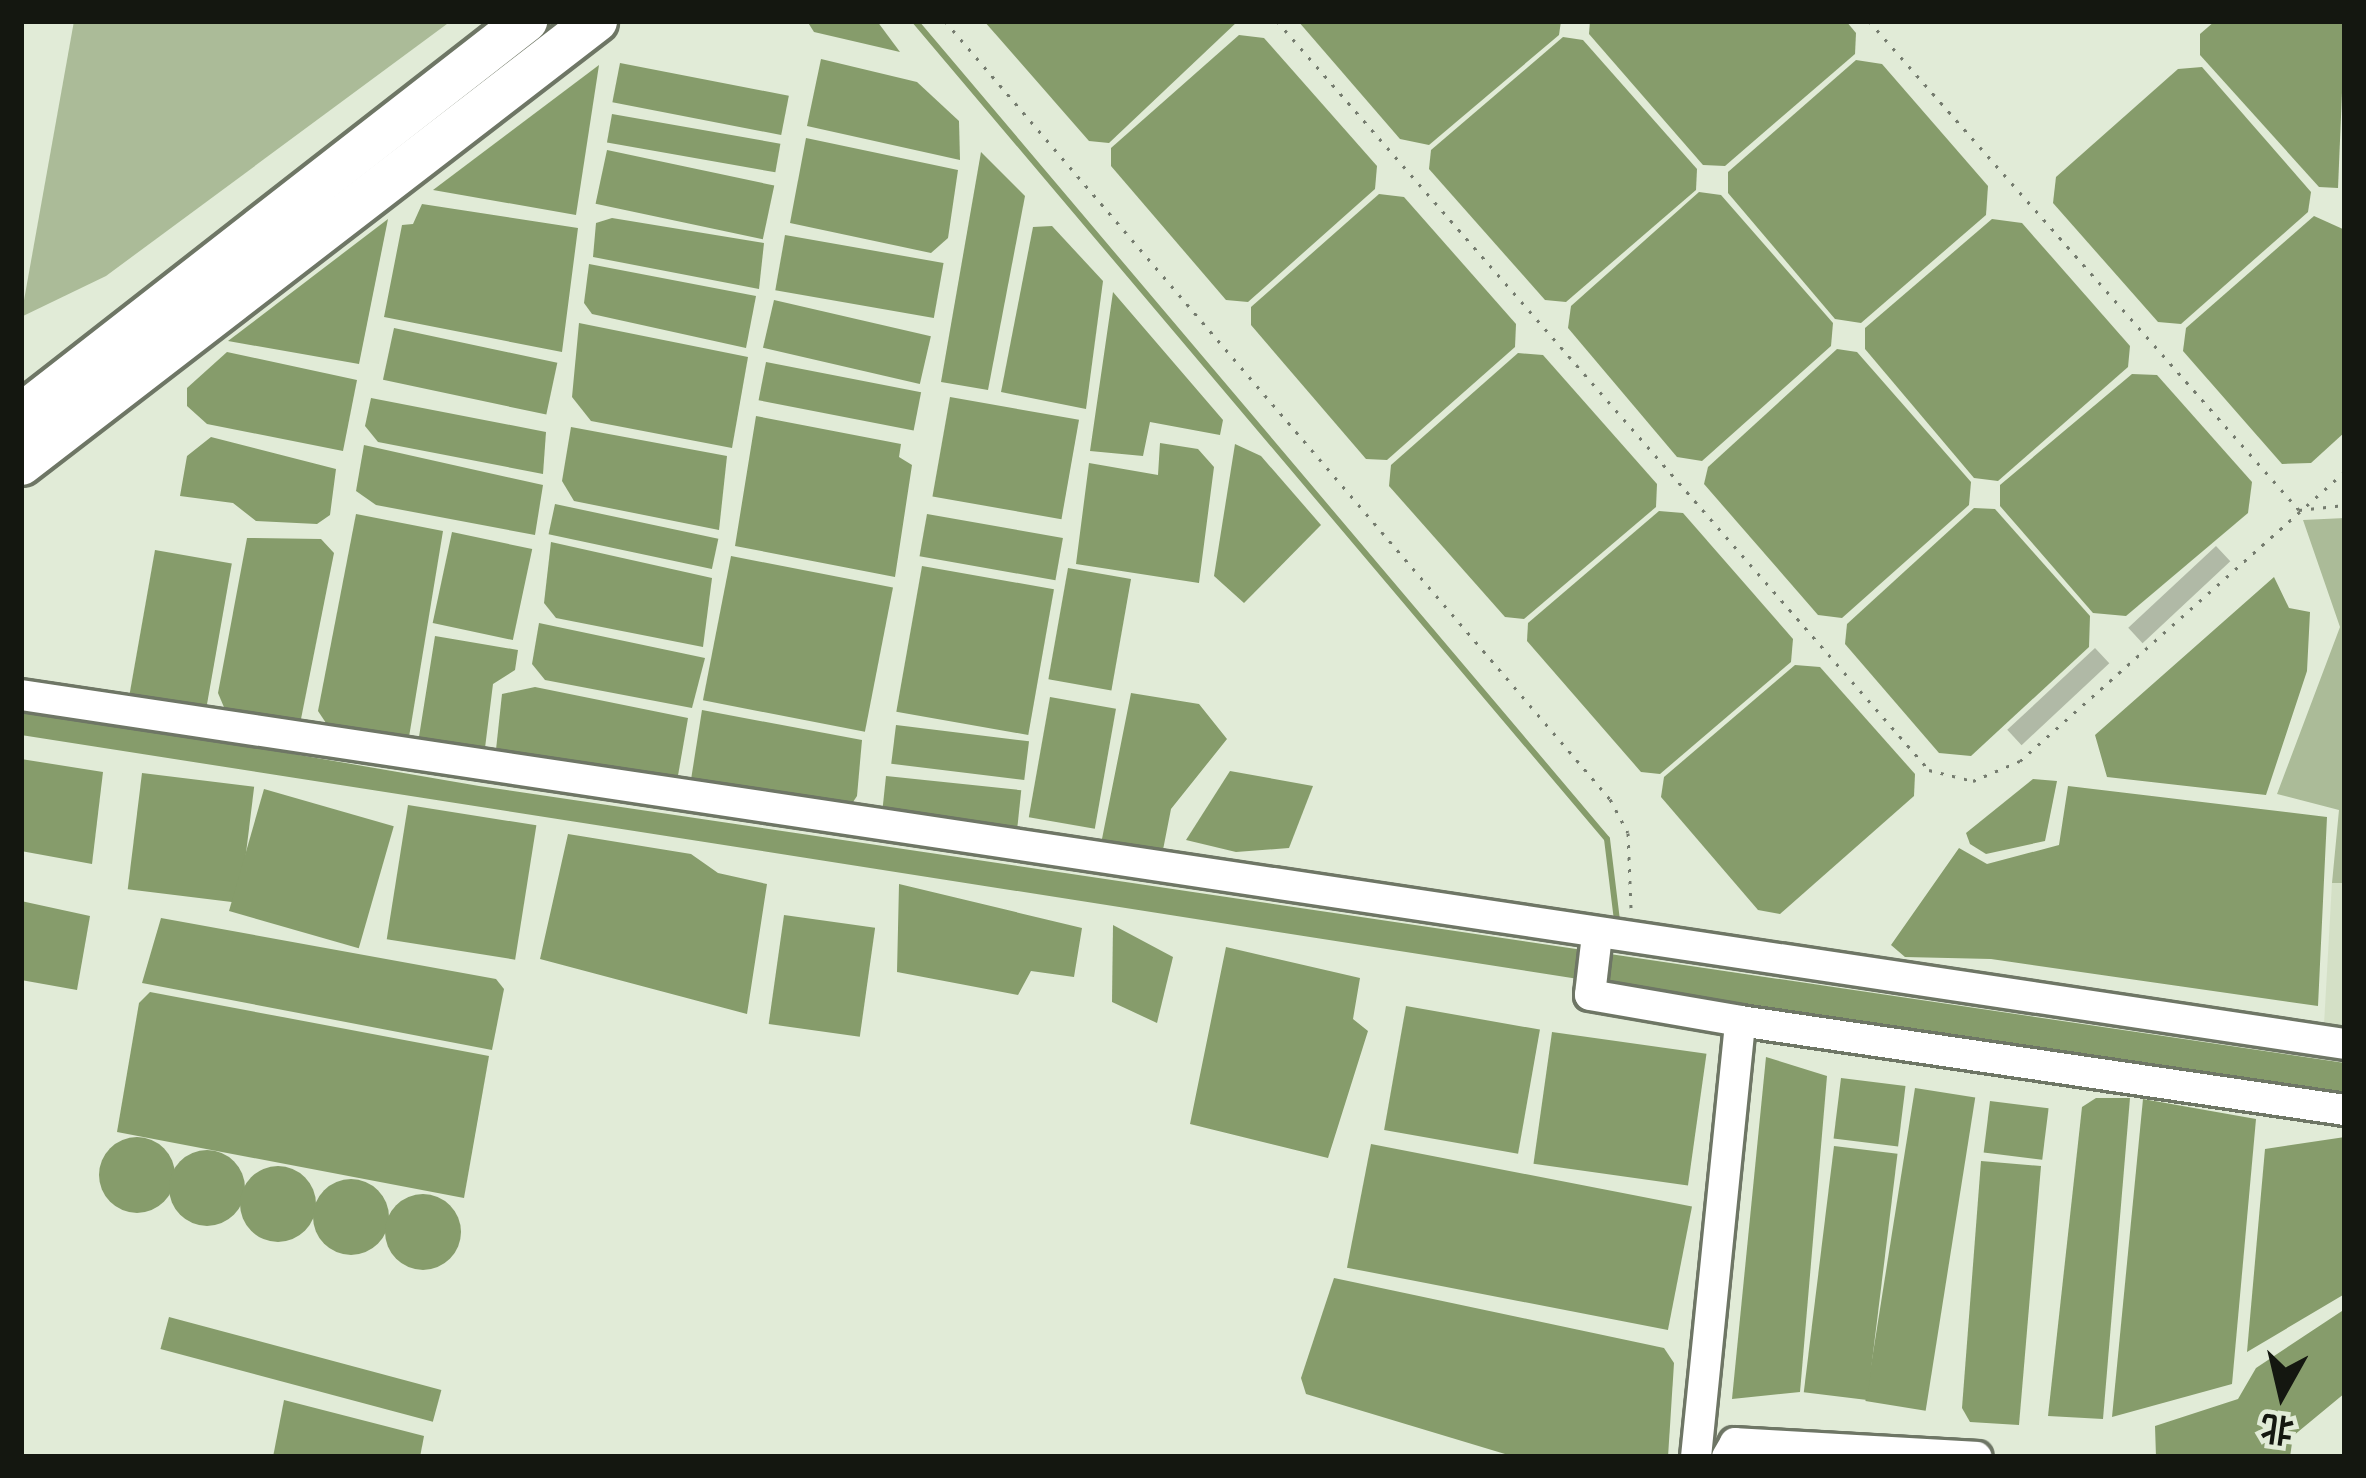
<!DOCTYPE html>
<meta charset="utf-8">
<style>
body{margin:0}
#map{position:relative;width:2366px;height:1478px;overflow:hidden;background:#e1ebd7;font-family:Montserrat,"Noto Sans SC",sans-serif}
div>[style]{position:absolute}
.built>*{inset:0;background:#d4e0c6}
.green>*{inset:0;background:#abbb98}
.water>*{inset:0;background:#869c6b;transform-origin:0 0}
.round{border-radius:50%}
.stream>*{height:6px;margin:-3px;padding:0 3px;transform-origin:3px;border-radius:3px;background:#869c6b}
.building>*{inset:0;background:#b0b9a6;transform-origin:0 0}
.path>*{height:3px;margin-top:-1.5px;transform-origin:0;background:repeating-linear-gradient(90deg,#747b6e 0 3px,transparent 0 12px)}
.roads{filter:drop-shadow(3px 0 #6e7665) drop-shadow(-3px 0 #6e7665) drop-shadow(0 3px #6e7665) drop-shadow(0 -3px #6e7665)}
.minor>*{height:30px;margin:-15px;padding:0 15px;transform-origin:15px;border-radius:15px;background:#fff}
.highway>*{height:42px;margin:-21px;padding:0 21px;transform-origin:21px;border-radius:21px;background:#fff}
span{translate:-50% -50%;white-space:nowrap;text-align:center;line-height:1.15;-webkit-text-stroke:10px #e1ebd7;paint-order:stroke}
.frame{position:absolute;inset:0;border:24px solid #141710;pointer-events:none}
.north{position:absolute;left:2222px;top:1334px;width:120px;height:120px;-webkit-text-stroke:9px #e1ebd7;paint-order:stroke;rotate:188deg;font-size:33px;font-weight:700;line-height:48px;text-align:center;color:#141710}
.north::after{content:'';display:block;margin:auto;width:42px;height:54px;background:#141710;clip-path:polygon(50% 0,100% 100%,50% 72%,0 100%)}
</style>
<div id="map">
<div class="built">
<i style="clip-path:polygon(2332px 883px,2345px 883px,2345px 1029px,2324px 1025px)"></i>
</div>
<div class="green">
<i style="clip-path:polygon(74px 21px,451px 21px,106px 276px,21px 317px)"></i>
<i style="clip-path:polygon(2345px 518px,2345px 883px,2332px 883px,2339px 810px,2277px 794px,2340px 627px,2303px 520px)"></i>
</div>
<div class="water">
<i style="clip-path:polygon(807px 21px,877px 21px,900px 52px,814px 32px)"></i>
<i style="clip-path:polygon(984px 21px,1238px 21px,1109px 143px,1089px 141px)"></i>
<i style="clip-path:polygon(1298px 21px,1561px 21px,1559px 35px,1429px 145px,1400px 139px)"></i>
<i style="clip-path:polygon(1590px 21px,1846px 21px,1856px 33px,1855px 54px,1725px 166px,1703px 165px,1589px 34px)"></i>
<i style="clip-path:polygon(2215px 21px,2345px 21px,2338px 188px,2319px 187px,2200px 55px,2200px 34px)"></i>
<i style="clip-path:polygon(1239px 35px,1264px 38px,1377px 166px,1375px 189px,1248px 302px,1226px 300px,1111px 166px,1111px 148px)"></i>
<i style="clip-path:polygon(1563px 37px,1583px 40px,1697px 169px,1696px 190px,1566px 302px,1545px 300px,1429px 169px,1431px 150px)"></i>
<i style="clip-path:polygon(821px 59px,917px 82px,959px 121px,960px 160px,807px 126px)"></i>
<i style="clip-path:polygon(1856px 60px,1882px 64px,1988px 186px,1986px 215px,1861px 323px,1835px 319px,1728px 193px,1728px 172px)"></i>
<i style="left:620px;top:63px;width:172px;height:40px;rotate:11deg"></i>
<i style="clip-path:polygon(599px 65px,576px 215px,433px 190px)"></i>
<i style="clip-path:polygon(2202px 67px,2311px 192px,2308px 212px,2181px 324px,2158px 322px,2053px 203px,2056px 177px,2178px 69px)"></i>
<i style="left:612px;top:114px;width:171px;height:29px;rotate:10deg"></i>
<i style="clip-path:polygon(806px 138px,958px 170px,948px 238px,931px 253px,790px 223px)"></i>
<i style="left:607px;top:150px;width:171px;height:55px;rotate:12deg"></i>
<i style="clip-path:polygon(981px 152px,1025px 196px,988px 390px,941px 382px)"></i>
<i style="clip-path:polygon(1699px 192px,1721px 195px,1833px 323px,1831px 346px,1702px 461px,1677px 457px,1568px 328px,1571px 306px)"></i>
<i style="clip-path:polygon(1379px 194px,1404px 197px,1516px 324px,1515px 347px,1387px 460px,1366px 459px,1251px 325px,1251px 307px)"></i>
<i style="clip-path:polygon(422px 204px,578px 228px,562px 352px,384px 317px,402px 225px,413px 224px)"></i>
<i style="clip-path:polygon(2314px 216px,2345px 230px,2345px 432px,2311px 463px,2282px 464px,2183px 351px,2186px 328px)"></i>
<i style="clip-path:polygon(612px 218px,764px 243px,759px 289px,593px 257px,596px 223px)"></i>
<i style="clip-path:polygon(388px 219px,359px 364px,228px 341px)"></i>
<i style="clip-path:polygon(1992px 219px,2022px 223px,2130px 346px,2128px 367px,1998px 481px,1974px 478px,1865px 349px,1865px 328px)"></i>
<i style="clip-path:polygon(1052px 226px,1103px 281px,1086px 409px,1001px 392px,1033px 227px)"></i>
<i style="left:785px;top:235px;width:161px;height:56px;rotate:10deg"></i>
<i style="clip-path:polygon(589px 264px,756px 296px,746px 348px,592px 314px,584px 303px)"></i>
<i style="clip-path:polygon(1113px 292px,1223px 420px,1220px 435px,1150px 422px,1143px 456px,1090px 451px)"></i>
<i style="left:774px;top:300px;width:161px;height:49px;rotate:13deg"></i>
<i style="clip-path:polygon(579px 323px,748px 357px,732px 448px,591px 421px,572px 397px)"></i>
<i style="left:394px;top:328px;width:167px;height:53px;rotate:12deg"></i>
<i style="clip-path:polygon(1837px 349px,1857px 352px,1971px 482px,1969px 505px,1842px 618px,1818px 615px,1704px 484px,1708px 467px)"></i>
<i style="clip-path:polygon(227px 352px,357px 380px,343px 451px,207px 424px,187px 406px,187px 388px)"></i>
<i style="clip-path:polygon(1518px 353px,1543px 355px,1657px 484px,1656px 507px,1524px 619px,1505px 617px,1389px 486px,1391px 465px)"></i>
<i style="left:766px;top:362px;width:158px;height:39px;rotate:11deg"></i>
<i style="clip-path:polygon(2132px 374px,2157px 375px,2252px 482px,2248px 513px,2126px 616px,2093px 613px,2000px 506px,2000px 485px)"></i>
<i style="left:950px;top:397px;width:131px;height:101px;rotate:10deg"></i>
<i style="clip-path:polygon(371px 398px,546px 432px,543px 474px,378px 442px,365px 426px)"></i>
<i style="clip-path:polygon(756px 416px,901px 444px,899px 457px,912px 465px,895px 577px,735px 546px)"></i>
<i style="clip-path:polygon(571px 427px,727px 456px,719px 530px,574px 501px,562px 481px)"></i>
<i style="clip-path:polygon(211px 437px,336px 469px,330px 515px,317px 524px,256px 521px,233px 503px,180px 496px,187px 456px)"></i>
<i style="clip-path:polygon(1160px 443px,1198px 449px,1214px 467px,1199px 583px,1076px 564px,1089px 463px,1158px 475px)"></i>
<i style="clip-path:polygon(1235px 444px,1261px 456px,1321px 525px,1244px 603px,1214px 576px)"></i>
<i style="clip-path:polygon(364px 445px,543px 485px,535px 535px,376px 505px,356px 491px)"></i>
<i style="left:555px;top:504px;width:167px;height:31px;rotate:12deg"></i>
<i style="clip-path:polygon(1974px 508px,1995px 509px,2090px 616px,2089px 647px,1971px 756px,1939px 753px,1845px 644px,1847px 624px)"></i>
<i style="clip-path:polygon(1659px 511px,1683px 513px,1793px 639px,1791px 662px,1660px 774px,1641px 772px,1527px 641px,1528px 623px)"></i>
<i style="clip-path:polygon(356px 514px,443px 531px,408px 743px,332px 732px,318px 711px)"></i>
<i style="left:927px;top:514px;width:138px;height:43px;rotate:10deg"></i>
<i style="left:452px;top:532px;width:82px;height:93px;rotate:12deg"></i>
<i style="clip-path:polygon(247px 538px,321px 539px,334px 553px,299px 729px,226px 712px,218px 693px)"></i>
<i style="clip-path:polygon(551px 542px,712px 578px,703px 647px,556px 618px,544px 603px)"></i>
<i style="left:155px;top:550px;width:78px;height:146px;rotate:10deg"></i>
<i style="left:731px;top:556px;width:165px;height:147px;rotate:11deg"></i>
<i style="left:922px;top:566px;width:134px;height:148px;rotate:10deg"></i>
<i style="left:1068px;top:568px;width:64px;height:113px;rotate:10deg"></i>
<i style="clip-path:polygon(2274px 577px,2289px 608px,2310px 612px,2307px 671px,2266px 795px,2107px 777px,2095px 735px)"></i>
<i style="clip-path:polygon(539px 623px,705px 658px,692px 708px,545px 680px,532px 664px)"></i>
<i style="clip-path:polygon(435px 636px,518px 650px,515px 670px,493px 684px,484px 756px,418px 743px)"></i>
<i style="clip-path:polygon(1795px 665px,1820px 667px,1915px 774px,1914px 796px,1780px 914px,1758px 910px,1661px 797px,1664px 777px)"></i>
<i style="clip-path:polygon(535px 687px,688px 718px,676px 787px,495px 759px,502px 694px)"></i>
<i style="clip-path:polygon(1131px 693px,1199px 704px,1227px 739px,1171px 809px,1161px 860px,1100px 849px)"></i>
<i style="left:1050px;top:697px;width:67px;height:122px;rotate:10deg"></i>
<i style="clip-path:polygon(21px 707px,479px 786px,2345px 1063px,2345px 1099px,21px 735px)"></i>
<i style="clip-path:polygon(702px 710px,862px 740px,857px 796px,845px 814px,690px 786px)"></i>
<i style="left:896px;top:725px;width:134px;height:39px;rotate:7deg"></i>
<i style="clip-path:polygon(21px 759px,103px 772px,92px 864px,21px 851px)"></i>
<i style="clip-path:polygon(1230px 771px,1313px 786px,1289px 848px,1236px 852px,1186px 840px)"></i>
<i style="left:142px;top:773px;width:113px;height:117px;rotate:7deg"></i>
<i style="left:886px;top:776px;width:136px;height:44px;rotate:6deg"></i>
<i style="clip-path:polygon(2033px 779px,2057px 781px,2045px 841px,1986px 854px,1970px 844px,1966px 833px)"></i>
<i style="clip-path:polygon(2068px 786px,2327px 817px,2318px 1006px,1991px 959px,1905px 957px,1891px 945px,1959px 848px,1987px 864px,2059px 845px)"></i>
<i style="left:264px;top:789px;width:135px;height:127px;rotate:16deg"></i>
<i style="left:408px;top:805px;width:130px;height:136px;rotate:9deg"></i>
<i style="clip-path:polygon(568px 834px,691px 854px,718px 873px,767px 884px,747px 1014px,540px 959px)"></i>
<i style="clip-path:polygon(899px 884px,1082px 928px,1074px 977px,1031px 971px,1018px 995px,897px 972px)"></i>
<i style="clip-path:polygon(21px 901px,90px 916px,77px 990px,21px 980px)"></i>
<i style="left:784px;top:915px;width:92px;height:110px;rotate:8deg"></i>
<i style="clip-path:polygon(161px 918px,496px 979px,504px 989px,492px 1050px,142px 983px)"></i>
<i style="clip-path:polygon(1113px 925px,1173px 957px,1157px 1023px,1112px 1002px)"></i>
<i style="clip-path:polygon(1226px 947px,1360px 978px,1353px 1019px,1368px 1031px,1328px 1158px,1190px 1124px)"></i>
<i style="clip-path:polygon(150px 992px,489px 1056px,464px 1198px,117px 1132px,139px 1003px)"></i>
<i style="left:1406px;top:1006px;width:136px;height:126px;rotate:10deg"></i>
<i style="left:1552px;top:1032px;width:156px;height:133px;rotate:8deg"></i>
<i style="clip-path:polygon(1766px 1057px,1827px 1076px,1800px 1392px,1732px 1399px)"></i>
<i style="left:1841px;top:1078px;width:65px;height:61px;rotate:7deg"></i>
<i style="left:1915px;top:1088px;width:61px;height:317px;rotate:9deg"></i>
<i style="clip-path:polygon(2096px 1098px,2130px 1098px,2103px 1419px,2048px 1416px,2082px 1107px)"></i>
<i style="clip-path:polygon(2143px 1099px,2256px 1119px,2232px 1384px,2112px 1417px)"></i>
<i style="left:1990px;top:1101px;width:59px;height:52px;rotate:7deg"></i>
<i class="round" style="left:99px;top:1137px;width:76px;height:76px"></i>
<i style="clip-path:polygon(2345px 1137px,2343px 1295px,2247px 1352px,2265px 1149px)"></i>
<i style="left:1371px;top:1144px;width:327px;height:126px;rotate:11deg"></i>
<i style="left:1834px;top:1146px;width:64px;height:248px;rotate:7deg"></i>
<i class="round" style="left:169px;top:1150px;width:76px;height:76px"></i>
<i style="clip-path:polygon(1981px 1161px,2041px 1166px,2019px 1425px,1970px 1422px,1962px 1408px)"></i>
<i class="round" style="left:240px;top:1166px;width:76px;height:76px"></i>
<i class="round" style="left:313px;top:1179px;width:76px;height:76px"></i>
<i class="round" style="left:385px;top:1194px;width:76px;height:76px"></i>
<i style="clip-path:polygon(1334px 1278px,1664px 1348px,1674px 1363px,1668px 1457px,1515px 1457px,1306px 1394px,1301px 1378px)"></i>
<i style="clip-path:polygon(2345px 1309px,2345px 1393px,2293px 1436px,2290px 1457px,2156px 1457px,2155px 1426px,2238px 1399px,2256px 1368px)"></i>
<i style="left:169px;top:1317px;width:282px;height:33px;rotate:15deg"></i>
<i style="clip-path:polygon(284px 1400px,424px 1436px,420px 1457px,273px 1457px)"></i>
</div>
<div class="stream">
<i style="left:915px;top:21px;width:1071px;rotate:49.77deg"></i>
<i style="left:1607px;top:839px;width:82px;rotate:83deg"></i>
</div>
<div class="building">
<i style="left:2216px;top:546px;width:21px;height:120px;rotate:47deg"></i>
<i style="left:2095px;top:648px;width:21px;height:120px;rotate:47deg"></i>
</div>
<div class="path">
<i style="left:945px;top:21px;width:1023px;rotate:49.48deg"></i>
<i style="left:1610px;top:799px;width:38px;rotate:62deg"></i>
<i style="left:1628px;top:833px;width:75px;rotate:87.7deg"></i>
<i style="left:1277px;top:21px;width:993px;rotate:48.96deg"></i>
<i style="left:1929px;top:770px;width:45px;rotate:14deg"></i>
<i style="left:1973px;top:781px;width:51px;rotate:-23.1deg"></i>
<i style="left:2020px;top:761px;width:436px;rotate:-41.7deg"></i>
<i style="left:1869px;top:21px;width:651px;rotate:48.67deg"></i>
<i style="left:2299px;top:510px;width:46px;rotate:-6.2deg"></i>
</div>
<div class="roads">
<div class="minor">
<i style="left:21px;top:695px;width:2350px;rotate:8.54deg"></i>
<i style="left:1597px;top:935px;width:60px;rotate:96.7deg"></i>
<i style="left:1590px;top:995px;width:152px;rotate:9.8deg"></i>
<i style="left:1696px;top:1457px;width:438px;rotate:-84.2deg"></i>
<i style="left:1740px;top:1021px;width:612px;rotate:8.37deg"></i>
<i style="left:1727px;top:1457px;width:16px;rotate:-60deg"></i>
<i style="left:1735px;top:1443px;width:242px;rotate:3.3deg"></i>
</div>
<div class="highway">
<i style="left:21px;top:415px;width:641px;rotate:-37.96deg"></i>
<i style="left:21px;top:464px;width:726px;rotate:-37.61deg"></i>
</div>
</div>
<div class="frame"></div>
<div class="north">北</div>
</div>
